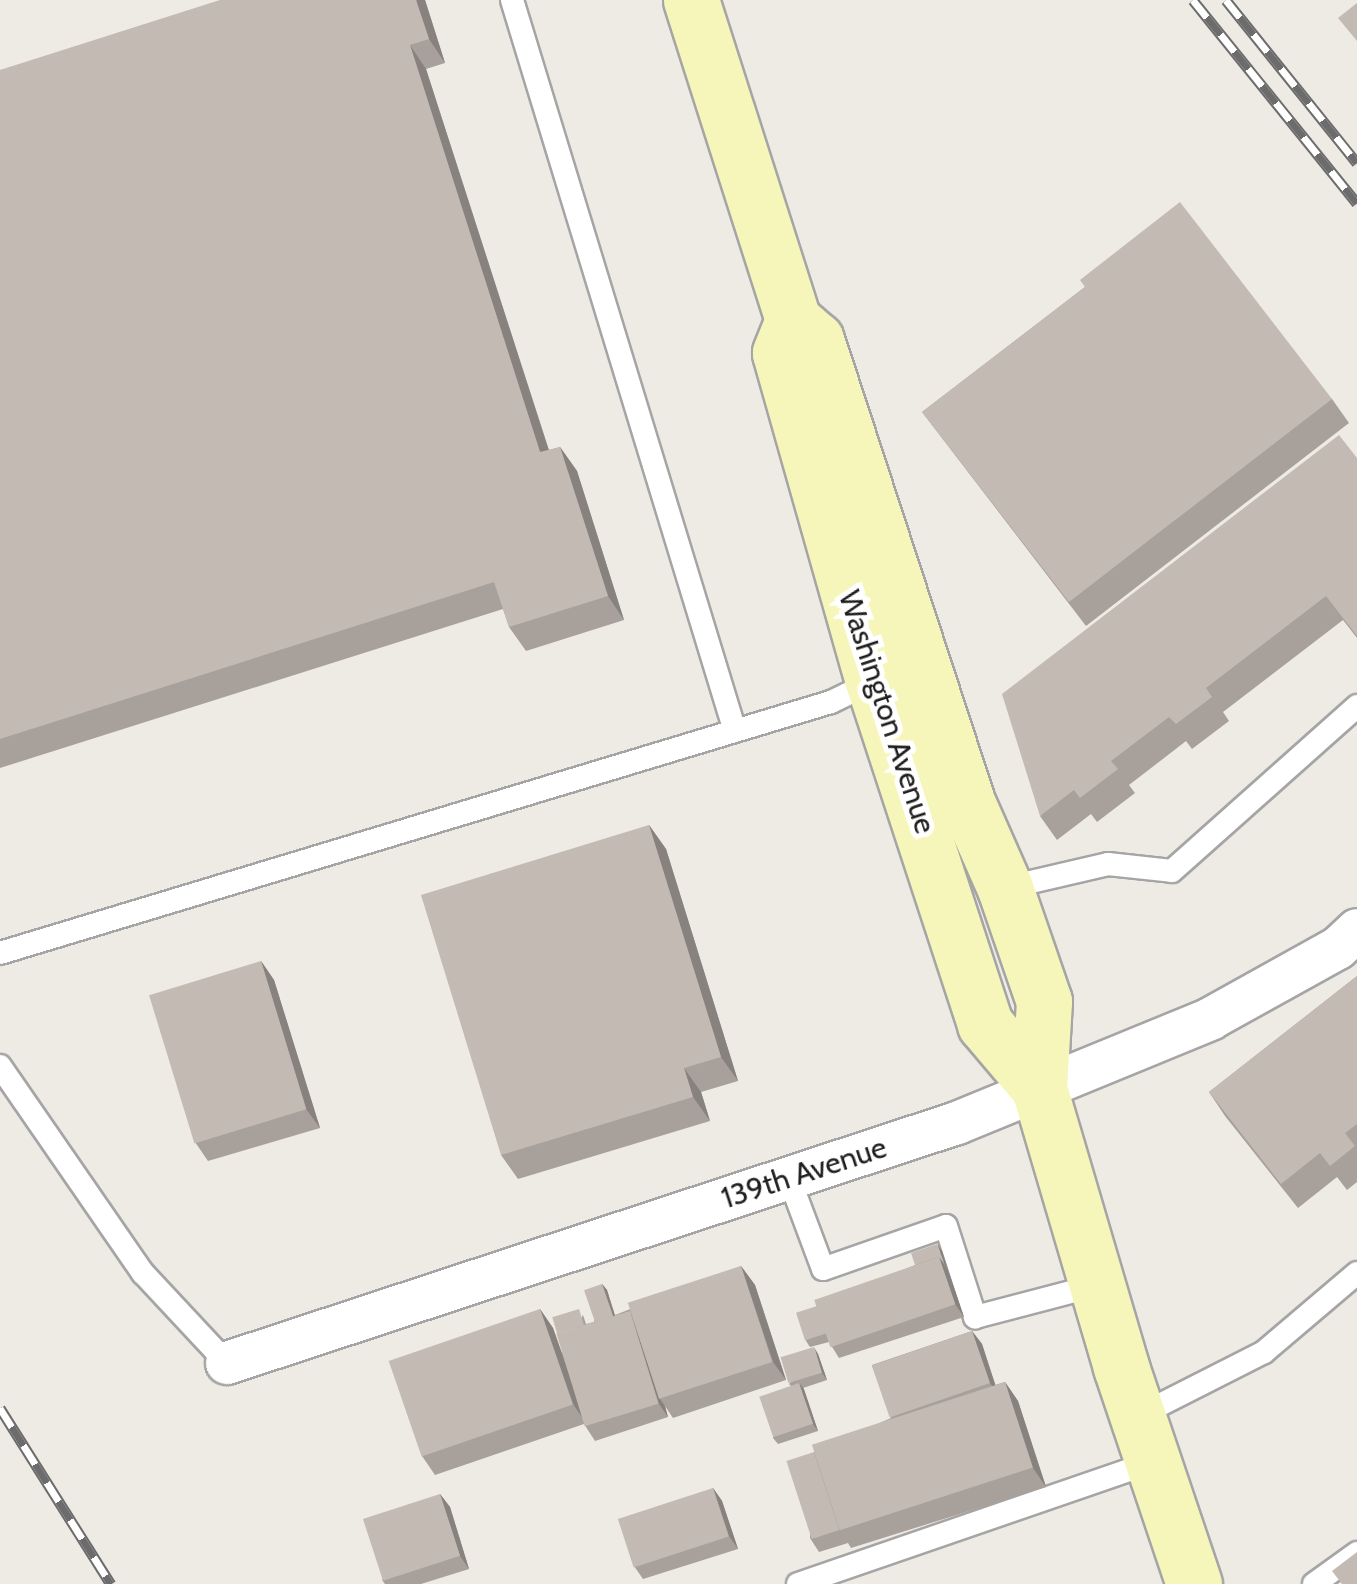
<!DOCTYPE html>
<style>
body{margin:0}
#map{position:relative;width:1357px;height:1584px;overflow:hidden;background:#eeeae4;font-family:Cabin,sans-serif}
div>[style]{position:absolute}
.roads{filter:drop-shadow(2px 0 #a5a5a5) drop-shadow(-2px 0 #a5a5a5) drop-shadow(0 2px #a5a5a5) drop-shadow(0 -2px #a5a5a5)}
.service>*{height:22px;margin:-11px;padding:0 11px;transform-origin:11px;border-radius:11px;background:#fff}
.minor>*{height:42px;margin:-21px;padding:0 21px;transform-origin:21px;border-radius:21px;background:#fff}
.secondary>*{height:55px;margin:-27.5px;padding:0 27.5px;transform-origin:27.5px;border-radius:27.5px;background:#f6f6ba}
.rail>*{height:11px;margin-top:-5.5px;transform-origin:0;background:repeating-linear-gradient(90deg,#fff 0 22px,#6c6c6c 0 44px);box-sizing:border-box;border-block:2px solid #6c6c6c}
.wall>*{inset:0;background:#a8a09b}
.shaded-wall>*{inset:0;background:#88827e}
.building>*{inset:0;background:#c3bab4;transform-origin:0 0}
span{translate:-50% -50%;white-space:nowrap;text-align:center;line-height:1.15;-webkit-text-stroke:10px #fff;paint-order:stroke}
.street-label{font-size:30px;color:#1e1e1e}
</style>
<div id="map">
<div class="roads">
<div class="service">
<i style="left:512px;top:0;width:764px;rotate:73.04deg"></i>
<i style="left:1005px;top:888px;width:106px;rotate:-13.1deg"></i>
<i style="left:1108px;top:864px;width:64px;rotate:6.2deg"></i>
<i style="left:1172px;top:871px;width:248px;rotate:-41.7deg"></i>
<i style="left:0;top:953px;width:868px;rotate:-16.81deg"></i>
<i style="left:831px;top:702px;width:48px;rotate:-26deg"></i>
<i style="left:0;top:1066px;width:252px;rotate:55.4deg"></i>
<i style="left:143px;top:1273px;width:123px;rotate:47deg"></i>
<i style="left:789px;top:1178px;width:97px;rotate:69.5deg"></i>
<i style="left:823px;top:1269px;width:130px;rotate:-19.3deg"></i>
<i style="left:946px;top:1226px;width:96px;rotate:72.3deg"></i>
<i style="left:975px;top:1317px;width:127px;rotate:-14.6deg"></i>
<i style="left:1138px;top:1416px;width:141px;rotate:-26.9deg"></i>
<i style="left:1264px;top:1352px;width:122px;rotate:-40.3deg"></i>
<i style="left:798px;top:1584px;width:375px;rotate:-19deg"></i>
<i style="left:1314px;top:1584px;width:53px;rotate:-35.8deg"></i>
</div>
<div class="minor">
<i style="left:227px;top:1363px;width:768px;rotate:-18.2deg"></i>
<i style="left:957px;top:1123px;width:274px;rotate:-22.3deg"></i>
<i style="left:1210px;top:1019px;width:146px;rotate:-29deg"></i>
<i style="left:1338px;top:948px;width:26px;rotate:-43deg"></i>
</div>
<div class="secondary">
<i style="left:691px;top:0;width:336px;rotate:72.3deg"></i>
<i style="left:793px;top:320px;width:30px;rotate:41deg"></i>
<i style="left:816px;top:340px;width:486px;rotate:71.9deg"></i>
<i style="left:967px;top:802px;width:94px;rotate:66.2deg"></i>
<i style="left:1005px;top:888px;width:120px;rotate:71deg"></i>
<i style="left:1044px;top:1001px;width:87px;rotate:93.3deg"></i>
<i style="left:1039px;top:1088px;width:291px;rotate:73.6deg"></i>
<i style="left:1121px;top:1367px;width:229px;rotate:71.4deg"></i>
<i style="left:793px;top:320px;width:35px;rotate:112deg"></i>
<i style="left:780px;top:353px;width:341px;rotate:74.2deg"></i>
<i style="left:873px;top:681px;width:361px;rotate:71.9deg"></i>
<i style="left:985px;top:1024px;width:84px;rotate:49.8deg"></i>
</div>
</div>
<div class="rail">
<i style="left:1193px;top:0;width:261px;rotate:51.1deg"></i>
<i style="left:1226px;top:0;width:209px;rotate:51.2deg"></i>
<i style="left:0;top:1408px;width:208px;rotate:57.8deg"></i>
</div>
<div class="wall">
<i style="clip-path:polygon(425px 0,445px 63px,426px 69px,549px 450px,560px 447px,577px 471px,624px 620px,526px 651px,509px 627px,503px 609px,0 768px,0 70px)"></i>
<i style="clip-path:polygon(1085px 287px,1332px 399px,1349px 423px,1086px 626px,922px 412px)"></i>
<i style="clip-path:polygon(1357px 458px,1357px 638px,1343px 620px,1223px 712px,1229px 721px,1192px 749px,1186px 741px,1129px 785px,1135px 793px,1097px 822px,1091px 814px,1057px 840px,1040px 816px)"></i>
<i style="clip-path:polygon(649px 825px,666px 849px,738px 1081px,701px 1092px,710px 1121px,518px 1179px,501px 1155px)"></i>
<i style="clip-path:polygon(261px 961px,274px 980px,320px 1128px,208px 1161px,195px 1142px)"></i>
<i style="clip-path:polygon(1357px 976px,1357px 1182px,1347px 1190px,1337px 1177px,1298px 1208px,1225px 1116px,1209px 1092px)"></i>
<i style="clip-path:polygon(942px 1251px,964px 1317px,839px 1358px,829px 1342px,810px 1347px,806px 1341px,817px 1306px,915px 1265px)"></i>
<i style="clip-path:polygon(741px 1266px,755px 1285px,786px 1380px,673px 1418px,665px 1406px,668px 1417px,595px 1441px,584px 1424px,435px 1475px,422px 1456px,540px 1309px,553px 1328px,562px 1353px,583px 1315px,586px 1324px,594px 1322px,602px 1284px,607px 1290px,615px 1315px)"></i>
<i style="clip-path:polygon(972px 1331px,982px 1344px,995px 1385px,1005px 1382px,1018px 1401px,1046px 1487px,851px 1548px,848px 1543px,819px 1552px,810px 1538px,814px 1452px,891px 1418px,872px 1365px)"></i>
<i style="clip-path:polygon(818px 1354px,827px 1380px,803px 1388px,818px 1431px,778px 1444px,773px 1438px,791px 1386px,789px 1384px)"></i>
<i style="clip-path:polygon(713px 1488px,722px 1501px,738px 1549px,643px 1579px,634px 1566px)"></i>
<i style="clip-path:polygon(440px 1494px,450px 1507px,469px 1569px,421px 1584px,385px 1584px,382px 1580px)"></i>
</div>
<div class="shaded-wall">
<i style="clip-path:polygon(416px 0,425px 0,445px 63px,429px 39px)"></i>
<i style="clip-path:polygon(410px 45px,426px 69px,557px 476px,540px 452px)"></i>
<i style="clip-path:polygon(560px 447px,577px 471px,624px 620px,608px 596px)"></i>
<i style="clip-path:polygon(649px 825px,666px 849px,738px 1081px,721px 1057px)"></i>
<i style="clip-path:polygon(261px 961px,274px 980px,320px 1128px,306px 1109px)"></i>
<i style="clip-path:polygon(684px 1068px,701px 1092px,710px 1121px,693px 1097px)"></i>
<i style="clip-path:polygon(937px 1244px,942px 1251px,948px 1270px,944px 1263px)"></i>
<i style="clip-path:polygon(939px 1257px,948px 1270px,964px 1317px,955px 1304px)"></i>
<i style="clip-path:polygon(741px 1266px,755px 1285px,786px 1380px,773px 1362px)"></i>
<i style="clip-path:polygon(602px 1284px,607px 1290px,618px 1326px,614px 1319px)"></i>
<i style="clip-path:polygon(540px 1309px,553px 1328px,586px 1423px,573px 1404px)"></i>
<i style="clip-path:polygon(630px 1311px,660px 1399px,665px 1406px,668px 1417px,659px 1404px)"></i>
<i style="clip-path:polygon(972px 1331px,982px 1344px,999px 1396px,990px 1383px)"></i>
<i style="clip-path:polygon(814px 1347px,818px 1354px,827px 1380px,822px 1373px)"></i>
<i style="clip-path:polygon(1005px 1382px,1018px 1401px,1046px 1487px,1033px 1468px)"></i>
<i style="clip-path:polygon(799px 1383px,804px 1389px,818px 1431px,813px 1424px)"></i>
<i style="clip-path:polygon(713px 1488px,722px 1501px,738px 1549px,729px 1536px)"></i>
<i style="clip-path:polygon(440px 1494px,450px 1507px,469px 1569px,460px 1556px)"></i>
</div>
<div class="building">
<i style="clip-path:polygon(220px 0,416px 0,429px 39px,410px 45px,540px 452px,560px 447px,608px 596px,509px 627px,494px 582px,0 739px,0 70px)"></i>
<i style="clip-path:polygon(1357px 3px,1357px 41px,1338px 18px)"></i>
<i style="clip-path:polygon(1180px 202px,1332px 399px,1069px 602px,922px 412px,1085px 287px,1080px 280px)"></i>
<i style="clip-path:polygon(1339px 435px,1357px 458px,1357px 636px,1326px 596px,1206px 688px,1212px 697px,1176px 724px,1169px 717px,1111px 761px,1118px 769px,1080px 798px,1074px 790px,1040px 816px,1002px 694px)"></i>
<i style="clip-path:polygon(649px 825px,721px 1057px,684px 1068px,693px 1097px,501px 1155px,421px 895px)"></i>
<i style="left:261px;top:961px;width:155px;height:117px;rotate:73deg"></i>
<i style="clip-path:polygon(1357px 976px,1357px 1124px,1345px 1133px,1355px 1146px,1330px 1166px,1320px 1153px,1281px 1184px,1209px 1092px)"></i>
<i style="clip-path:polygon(937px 1244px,944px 1263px,939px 1257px,915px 1265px,911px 1253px)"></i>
<i style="left:939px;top:1257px;width:50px;height:132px;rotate:71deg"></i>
<i style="left:741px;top:1266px;width:101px;height:119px;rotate:72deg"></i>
<i style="left:602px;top:1284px;width:34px;height:19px;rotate:71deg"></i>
<i style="left:817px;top:1306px;width:29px;height:22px;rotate:72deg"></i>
<i style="left:540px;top:1309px;width:101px;height:160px;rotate:71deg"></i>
<i style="left:579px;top:1309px;width:17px;height:28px;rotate:73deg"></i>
<i style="left:630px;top:1311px;width:97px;height:77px;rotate:73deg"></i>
<i style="left:972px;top:1331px;width:55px;height:106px;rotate:71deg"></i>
<i style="left:814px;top:1347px;width:27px;height:35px;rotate:73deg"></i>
<i style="left:1005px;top:1382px;width:90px;height:203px;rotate:72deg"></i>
<i style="left:799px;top:1383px;width:43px;height:42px;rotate:71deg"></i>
<i style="left:814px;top:1452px;width:82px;height:29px;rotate:72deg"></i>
<i style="left:713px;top:1488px;width:51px;height:100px;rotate:72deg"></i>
<i style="left:440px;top:1494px;width:65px;height:81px;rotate:72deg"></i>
<i style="clip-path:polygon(1357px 1552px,1357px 1584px,1342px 1584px,1332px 1571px)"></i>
</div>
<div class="street-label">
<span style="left:887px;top:712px;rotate:72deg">Washington Avenue</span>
<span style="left:804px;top:1173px;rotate:-18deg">139th Avenue</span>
</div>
</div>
